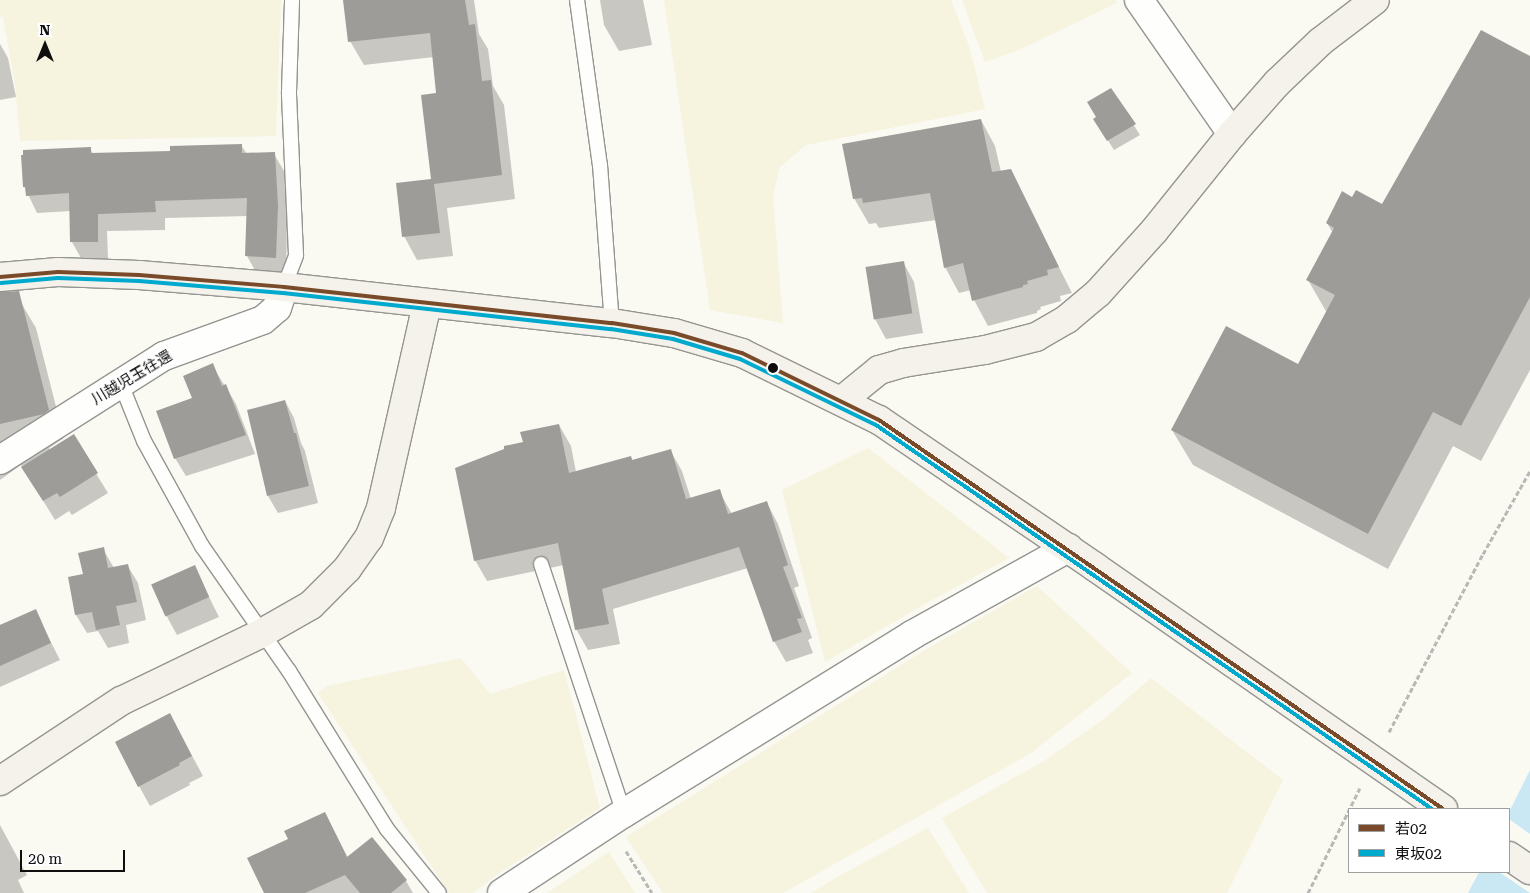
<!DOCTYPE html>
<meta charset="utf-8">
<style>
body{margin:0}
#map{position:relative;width:1530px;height:893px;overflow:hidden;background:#faf9f2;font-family:"Roboto Serif","Noto Sans JP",serif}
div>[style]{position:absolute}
.farmland>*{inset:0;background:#f6f3df}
.water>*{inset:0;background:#cae8f3}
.pier>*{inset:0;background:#faf9f2}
.shadow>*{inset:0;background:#0003}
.building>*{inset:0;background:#9e9c98;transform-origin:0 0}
.path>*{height:3px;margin-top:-1.5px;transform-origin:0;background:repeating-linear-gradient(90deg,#b8b8b6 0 5px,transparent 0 7.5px)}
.roads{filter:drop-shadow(1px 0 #949491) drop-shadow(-1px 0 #949491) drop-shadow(0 1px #949491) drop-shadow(0 -1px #949491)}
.lane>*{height:14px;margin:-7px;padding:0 7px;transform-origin:7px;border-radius:7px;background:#fefefd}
.street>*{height:28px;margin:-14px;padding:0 14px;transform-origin:14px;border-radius:14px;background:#fefefd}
.secondary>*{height:28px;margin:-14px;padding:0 14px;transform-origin:14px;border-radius:14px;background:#f4f2ea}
.bus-1>*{height:4px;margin:-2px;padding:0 2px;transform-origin:2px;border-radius:2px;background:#7a4b2a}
.bus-2>*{height:4px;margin:-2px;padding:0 2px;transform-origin:2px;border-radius:2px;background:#00a9ce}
.dots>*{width:14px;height:14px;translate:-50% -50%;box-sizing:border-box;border:2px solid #fff;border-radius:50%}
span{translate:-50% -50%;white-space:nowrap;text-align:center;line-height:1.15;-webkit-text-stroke:5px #fff;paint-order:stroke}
.street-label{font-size:15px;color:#0e0e0e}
.legend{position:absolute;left:1348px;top:808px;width:162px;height:65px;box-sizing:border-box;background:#fff;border:1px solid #9f9f9f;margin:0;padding:6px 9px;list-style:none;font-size:15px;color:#0e0e0e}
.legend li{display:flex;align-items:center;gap:10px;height:25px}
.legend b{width:25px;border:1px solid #9f9f9f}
.north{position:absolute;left:20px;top:20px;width:50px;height:50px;-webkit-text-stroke:4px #fff;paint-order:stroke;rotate:0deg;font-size:14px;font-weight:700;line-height:20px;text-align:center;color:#0e0e0e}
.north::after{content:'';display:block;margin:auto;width:18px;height:22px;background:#0e0e0e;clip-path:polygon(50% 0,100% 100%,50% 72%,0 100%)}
.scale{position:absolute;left:20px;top:850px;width:105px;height:22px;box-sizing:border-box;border:2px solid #0e0e0e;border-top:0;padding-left:6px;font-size:15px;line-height:18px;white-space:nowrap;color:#0e0e0e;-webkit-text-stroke:4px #fff;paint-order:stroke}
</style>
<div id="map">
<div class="farmland">
<i style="clip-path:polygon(0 0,281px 0,276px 136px,20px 141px,15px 85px,3px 17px,0 17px)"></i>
<i style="clip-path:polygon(664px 0,951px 0,970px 49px,985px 109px,806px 145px,780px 167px,773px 195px,783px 323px,710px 310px)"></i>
<i style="clip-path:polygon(962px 0,1115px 0,1117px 3px,1019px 50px,985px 62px)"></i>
<i style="clip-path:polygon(868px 448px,1009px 558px,925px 604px,825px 662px,782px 490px)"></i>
<i style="clip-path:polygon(1037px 586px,1132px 673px,1031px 753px,783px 893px,663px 893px,626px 837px,925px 650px)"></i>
<i style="clip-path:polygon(461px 658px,490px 694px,564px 670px,600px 808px,498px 874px,473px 893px,449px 893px,318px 693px,327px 686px)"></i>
<i style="clip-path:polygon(1151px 678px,1283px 780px,1227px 893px,987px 893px,942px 818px,1044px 761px,1104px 719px)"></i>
<i style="clip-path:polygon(928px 828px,969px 893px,811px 893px,837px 877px)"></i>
<i style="clip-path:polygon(609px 852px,635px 893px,547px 893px)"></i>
</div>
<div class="water">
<i style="clip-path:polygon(1530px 770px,1530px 893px,1468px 893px,1479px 872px,1509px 872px,1509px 812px)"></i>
</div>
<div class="pier">
<i style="clip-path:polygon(1509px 819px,1530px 834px,1530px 893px,1499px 872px,1509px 872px)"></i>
</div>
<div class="shadow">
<i style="clip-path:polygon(345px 0,474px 0,479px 34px,488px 49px,493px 86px,504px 105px,515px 199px,447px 208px,453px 256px,417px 260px,404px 236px,432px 180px,438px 94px,434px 57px,364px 65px,350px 41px)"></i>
<i style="clip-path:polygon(600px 0,643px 0,652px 45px,619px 51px,604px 25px)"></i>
<i style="clip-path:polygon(0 44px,8px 58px,16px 97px,0 100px)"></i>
<i style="clip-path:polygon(1530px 58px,1530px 370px,1481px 461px,1453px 446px,1388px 569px,1193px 465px,1172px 430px,1299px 366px,1327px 313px,1308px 280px,1333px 233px,1327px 223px,1353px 198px,1383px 205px)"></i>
<i style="clip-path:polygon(1111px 89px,1140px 135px,1114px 150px,1095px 120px)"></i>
<i style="clip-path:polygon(981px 120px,995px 146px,1001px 172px,1010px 170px,1072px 293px,1060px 296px,1061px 301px,1040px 307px,1041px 309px,1037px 311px,1037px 313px,988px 326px,974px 300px,971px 290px,959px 293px,945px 267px,936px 220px,879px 228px,876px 223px,869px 224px,854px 198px)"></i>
<i style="clip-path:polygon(241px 145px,247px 154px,274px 154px,284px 171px,287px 225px,286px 275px,257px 274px,247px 256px,248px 216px,165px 218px,165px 230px,107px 231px,108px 259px,82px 260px,72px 242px,71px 211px,37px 213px,24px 186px,90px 148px,93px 154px,171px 152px)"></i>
<i style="clip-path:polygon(903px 262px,914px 282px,923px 333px,886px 339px,875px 319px)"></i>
<i style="clip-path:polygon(20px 301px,36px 328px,64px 438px,49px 448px,50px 450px,73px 436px,108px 493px,72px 515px,69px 511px,55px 520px,21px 465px,0 480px,0 305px)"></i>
<i style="clip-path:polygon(212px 365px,236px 404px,255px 454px,186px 476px,175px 458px,193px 398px)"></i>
<i style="clip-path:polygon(285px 401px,294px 418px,301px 443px,305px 451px,318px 503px,278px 513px,268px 496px)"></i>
<i style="clip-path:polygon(559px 425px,571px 446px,576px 472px,631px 457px,633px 461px,670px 450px,682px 471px,691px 499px,719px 491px,732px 514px,767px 503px,778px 524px,799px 586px,794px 588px,812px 638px,808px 640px,813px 653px,786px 662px,774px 641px,748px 568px,613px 609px,620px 644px,588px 650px,576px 629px,564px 565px,487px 581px,475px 560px,524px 443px)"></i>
<i style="clip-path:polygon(103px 549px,114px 568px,127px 565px,138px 583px,146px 620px,126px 625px,129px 643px,108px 648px,98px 631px,87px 633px,76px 615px,69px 578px,84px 575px)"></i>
<i style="clip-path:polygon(194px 567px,219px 617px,177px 635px,166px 615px)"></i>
<i style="clip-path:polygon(35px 611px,60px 660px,0 687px,0 625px)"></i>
<i style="clip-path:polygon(170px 715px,203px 776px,189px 783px,190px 785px,150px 806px,139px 786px)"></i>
<i style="clip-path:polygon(325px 813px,348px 858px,406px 881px,413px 893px,265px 893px,290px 839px)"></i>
<i style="clip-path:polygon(0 825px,27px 875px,18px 880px,24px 893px,0 893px)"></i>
</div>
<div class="building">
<i style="clip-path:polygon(343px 0,465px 0,469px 25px,475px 24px,482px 81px,491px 80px,502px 175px,434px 184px,440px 233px,402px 237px,396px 183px,431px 179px,421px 95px,436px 93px,430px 33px,348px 42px)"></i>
<i style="clip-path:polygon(1481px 30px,1530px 56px,1530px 297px,1461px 426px,1433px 412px,1368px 534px,1171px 430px,1226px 326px,1298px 364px,1335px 295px,1306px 280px,1334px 228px,1326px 223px,1342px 191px,1352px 197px,1356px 190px,1382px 204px)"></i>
<i style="clip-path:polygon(1111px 88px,1136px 124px,1107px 141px,1093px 119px,1096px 117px,1087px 102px)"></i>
<i style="clip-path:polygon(981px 119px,992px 172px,1011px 169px,1059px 267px,1047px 270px,1048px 275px,1027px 281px,1028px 284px,1023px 285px,1023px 287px,972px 301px,963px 263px,944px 268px,930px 193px,863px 203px,862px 198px,853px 199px,842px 144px)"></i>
<i style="clip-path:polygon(242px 144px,242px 153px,275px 152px,278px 206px,276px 258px,245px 256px,247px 198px,155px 201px,156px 212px,98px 214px,98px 242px,70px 242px,69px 193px,26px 196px,25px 187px,23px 187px,21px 155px,23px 155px,23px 150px,91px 147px,91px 153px,170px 151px,170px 146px)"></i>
<i style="left:904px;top:261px;width:53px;height:39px;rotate:81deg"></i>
<i style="clip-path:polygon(19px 291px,49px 410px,44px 414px,0 424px,0 292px)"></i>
<i style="clip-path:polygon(213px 363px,222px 386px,226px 384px,246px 435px,174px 459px,156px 411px,192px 398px,183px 376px)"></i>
<i style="clip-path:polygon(285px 400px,294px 433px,296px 433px,309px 486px,267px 496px,247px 410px)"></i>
<i style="clip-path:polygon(559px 424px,569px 473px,631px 456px,632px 460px,671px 449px,686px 499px,720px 489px,728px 514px,767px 501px,788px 565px,783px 567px,802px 618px,797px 619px,802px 632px,773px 642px,739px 547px,602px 589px,609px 624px,575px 630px,558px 543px,474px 561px,455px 468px,504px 449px,504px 446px,523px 442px,520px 432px)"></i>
<i style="clip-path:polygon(74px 434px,98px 473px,60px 497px,57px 493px,43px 501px,21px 467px)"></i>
<i style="clip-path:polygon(104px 547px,108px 568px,128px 564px,137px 602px,116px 606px,120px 625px,96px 630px,92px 612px,75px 615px,68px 577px,83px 574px,78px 553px)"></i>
<i style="left:195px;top:565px;width:35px;height:48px;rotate:66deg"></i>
<i style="clip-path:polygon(36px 609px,51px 643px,0 666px,0 625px)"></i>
<i style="clip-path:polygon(170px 713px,192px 756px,179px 763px,180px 765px,138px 787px,115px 742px)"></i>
<i style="clip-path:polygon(325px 812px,347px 857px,372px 837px,407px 880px,391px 893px,360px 893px,345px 875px,305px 893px,264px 893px,247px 858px,288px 839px,284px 831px)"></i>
</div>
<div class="path">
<i style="left:1389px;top:732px;width:201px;rotate:-62.2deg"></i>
<i style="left:1483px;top:554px;width:95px;rotate:-60.5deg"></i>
<i style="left:626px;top:851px;width:49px;rotate:58.2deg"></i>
<i style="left:1308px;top:893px;width:117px;rotate:-63.7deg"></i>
</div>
<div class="roads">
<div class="lane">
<i style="left:577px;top:0;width:167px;rotate:82.1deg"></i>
<i style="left:600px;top:165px;width:158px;rotate:85.7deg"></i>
<i style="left:284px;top:287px;width:34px;rotate:-69deg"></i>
<i style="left:296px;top:255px;width:163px;rotate:-92.5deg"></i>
<i style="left:289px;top:92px;width:92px;rotate:-88.1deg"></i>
<i style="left:121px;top:384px;width:61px;rotate:68deg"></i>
<i style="left:144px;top:441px;width:120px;rotate:61.1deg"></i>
<i style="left:202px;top:546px;width:152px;rotate:55.2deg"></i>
<i style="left:289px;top:671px;width:186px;rotate:58.2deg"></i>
<i style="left:387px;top:829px;width:82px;rotate:50.9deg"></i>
<i style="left:541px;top:564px;width:262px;rotate:71.6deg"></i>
</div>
<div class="street">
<i style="left:1139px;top:0;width:163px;rotate:55.2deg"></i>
<i style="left:0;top:460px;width:194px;rotate:-32.4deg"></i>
<i style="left:164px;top:356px;width:105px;rotate:-20deg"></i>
<i style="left:263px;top:320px;width:18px;rotate:-41deg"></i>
<i style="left:277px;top:308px;width:22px;rotate:-72deg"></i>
<i style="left:502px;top:893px;width:146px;rotate:-33.3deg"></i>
<i style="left:624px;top:813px;width:339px;rotate:-31.7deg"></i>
<i style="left:912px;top:635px;width:179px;rotate:-29.1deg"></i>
</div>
<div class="secondary">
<i style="left:0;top:277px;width:58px;rotate:-4.9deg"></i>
<i style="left:58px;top:272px;width:81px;rotate:2.1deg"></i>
<i style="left:139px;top:275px;width:145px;rotate:4.7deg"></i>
<i style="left:284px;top:287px;width:330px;rotate:6.3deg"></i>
<i style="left:612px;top:323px;width:63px;rotate:9.2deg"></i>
<i style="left:674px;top:333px;width:71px;rotate:16.4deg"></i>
<i style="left:742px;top:353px;width:153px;rotate:26.1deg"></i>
<i style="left:879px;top:420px;width:261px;rotate:34.2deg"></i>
<i style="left:1095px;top:567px;width:424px;rotate:34.8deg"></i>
<i style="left:841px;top:401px;width:49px;rotate:-39.2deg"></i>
<i style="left:879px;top:370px;width:25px;rotate:-16deg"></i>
<i style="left:903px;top:363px;width:83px;rotate:-9deg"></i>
<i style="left:985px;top:350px;width:53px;rotate:-14.3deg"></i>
<i style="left:1036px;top:337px;width:36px;rotate:-30deg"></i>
<i style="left:1067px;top:319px;width:40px;rotate:-40deg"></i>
<i style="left:1098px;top:293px;width:84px;rotate:-47.9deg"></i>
<i style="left:1154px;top:231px;width:124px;rotate:-51.2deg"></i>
<i style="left:1232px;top:134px;width:68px;rotate:-48.6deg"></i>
<i style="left:1277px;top:83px;width:59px;rotate:-43.6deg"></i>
<i style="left:1320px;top:42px;width:69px;rotate:-37.4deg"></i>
<i style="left:0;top:781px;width:145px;rotate:-33.5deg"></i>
<i style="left:121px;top:701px;width:157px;rotate:-25.7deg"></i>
<i style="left:262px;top:633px;width:56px;rotate:-29.7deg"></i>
<i style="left:311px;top:605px;width:51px;rotate:-45deg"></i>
<i style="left:347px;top:569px;width:38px;rotate:-55deg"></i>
<i style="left:369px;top:538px;width:32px;rotate:-68deg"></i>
<i style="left:381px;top:508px;width:209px;rotate:-77.3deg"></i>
<i style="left:1509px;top:856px;width:25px;rotate:34deg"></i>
</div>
</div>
<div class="bus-1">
<i style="left:0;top:277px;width:58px;rotate:-4.9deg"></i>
<i style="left:58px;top:272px;width:81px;rotate:2.1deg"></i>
<i style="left:139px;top:275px;width:145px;rotate:4.7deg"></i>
<i style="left:284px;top:287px;width:330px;rotate:6.3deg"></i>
<i style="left:612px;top:323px;width:63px;rotate:9.2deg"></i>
<i style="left:674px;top:333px;width:71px;rotate:16.4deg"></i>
<i style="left:742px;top:353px;width:153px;rotate:26.1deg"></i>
<i style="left:879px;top:420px;width:685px;rotate:34.59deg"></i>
</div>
<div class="bus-2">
<i style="left:1px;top:283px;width:57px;rotate:-5deg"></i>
<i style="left:58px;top:278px;width:81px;rotate:2.1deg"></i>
<i style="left:139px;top:281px;width:144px;rotate:4.8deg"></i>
<i style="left:283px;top:293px;width:330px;rotate:6.3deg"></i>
<i style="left:611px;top:329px;width:63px;rotate:9.2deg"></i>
<i style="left:673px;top:339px;width:70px;rotate:16.6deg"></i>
<i style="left:740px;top:359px;width:151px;rotate:25.9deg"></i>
<i style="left:876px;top:425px;width:676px;rotate:34.63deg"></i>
</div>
<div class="dots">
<i style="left:773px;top:368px;background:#0e0e0e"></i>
</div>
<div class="street-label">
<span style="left:132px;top:378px;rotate:-31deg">川越児玉往還</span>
</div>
<ul class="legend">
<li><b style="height:6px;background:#7a4b2a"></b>若02</li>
<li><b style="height:6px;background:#00a9ce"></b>東坂02</li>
</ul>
<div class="north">N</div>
<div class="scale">20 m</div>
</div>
